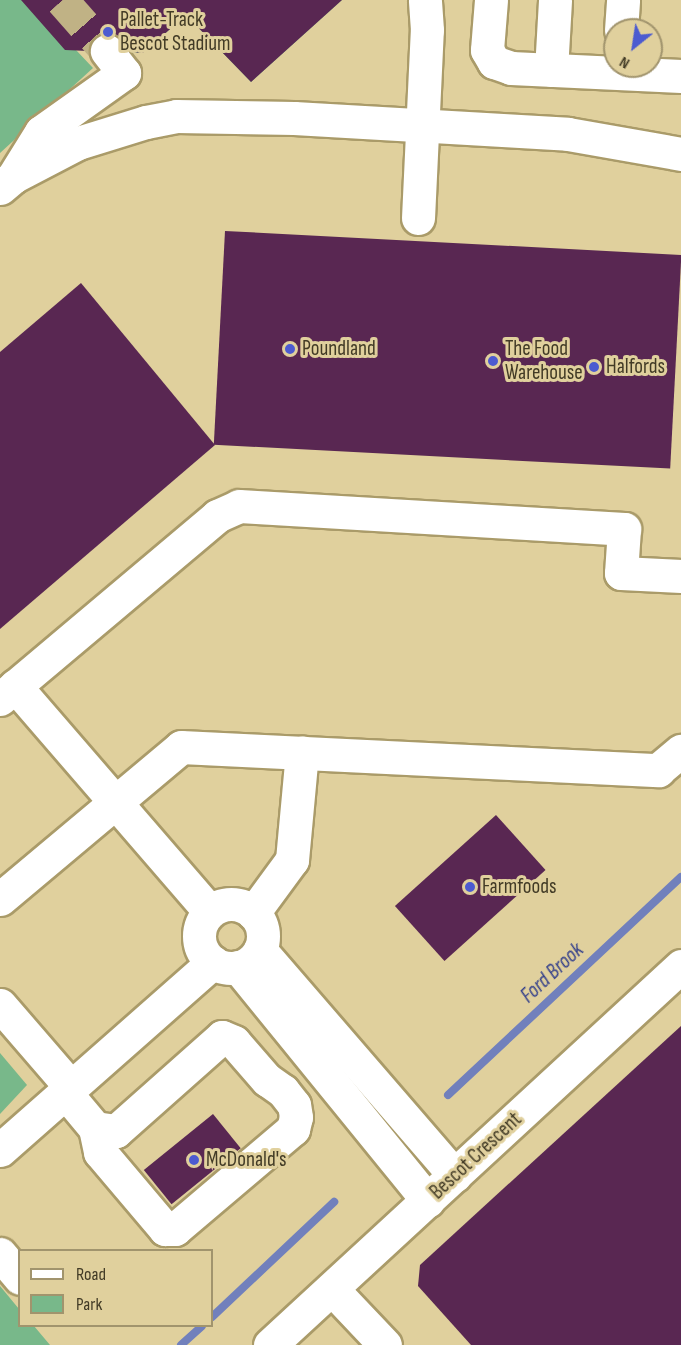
<!DOCTYPE html>
<style>
body{margin:0}
#map{position:relative;width:681px;height:1345px;overflow:hidden;background:#e0d09d;font-family:"Sofia Sans Condensed",sans-serif}
div>[style]{position:absolute}
.green>*{inset:0;background:#78b88a}
.stream>*{height:8px;margin:-4px;padding:0 4px;transform-origin:4px;border-radius:4px;background:#7180bc}
.building>*{inset:0;background:#592752;transform-origin:0 0}
.minor-tunnel>*{height:33px;margin-top:-16.5px;transform-origin:0;background:repeating-linear-gradient(90deg,#c0b285 0 33px,transparent 0 49px)}
.roads{filter:drop-shadow(2px 0 #aa9b69) drop-shadow(-2px 0 #aa9b69) drop-shadow(0 2px #aa9b69) drop-shadow(0 -2px #aa9b69)}
.minor>*{height:33px;margin:-16.5px;padding:0 16.5px;transform-origin:16.5px;border-radius:16.5px;background:#fff}
.minor>.ring{margin:-16.5px;padding:0;box-sizing:content-box;background:none;border:33px solid #fff;border-radius:50%}
.dots>*{width:16px;height:16px;translate:-50% -50%;box-sizing:border-box;border:3px solid #e0d09d;border-radius:50%}
span{translate:-50% -50%;white-space:nowrap;text-align:center;line-height:1.15;-webkit-text-stroke:6px #e0d09d;paint-order:stroke}
.poi-label{font-size:21px;color:#423b26}
.left{translate:0 -50%;text-align:left}
.street-label{font-size:21px;color:#423b26}
.water-label{font-size:22px;color:#35418b;font-style:italic}
.legend{position:absolute;left:18px;top:1249px;width:195px;height:78px;box-sizing:border-box;background:#e0d09d;border:2px solid #a1946d;margin:0;padding:8px 10px;list-style:none;font-size:18px;color:#423b26}
.legend li{display:flex;align-items:center;gap:12px;height:30px}
.legend b{width:30px;border:2px solid #a1946d}
.north{position:absolute;left:603px;top:18px;width:60px;height:60px;box-sizing:border-box;background:#e0d09d;border:2px solid #a1946d;border-radius:50%;rotate:210deg;font-size:16px;font-weight:700;line-height:24px;text-align:center;color:#423b26}
.north::after{content:'';display:block;margin:auto;width:21px;height:27px;background:#4c5bd0;clip-path:polygon(50% 0,100% 100%,50% 72%,0 100%)}
</style>
<div id="map">
<div class="green">
<i style="clip-path:polygon(0 0,342px 0,251px 82px,186px 15px,143px 53px,76px 50px,93px 68px,0 153px)"></i>
<i style="clip-path:polygon(0 1053px,27px 1085px,0 1114px)"></i>
<i style="clip-path:polygon(0 1286px,19px 1309px,20px 1326px,34px 1326px,50px 1345px,0 1345px)"></i>
</div>
<div class="stream">
<i style="left:448px;top:1095px;width:319px;rotate:-43.1deg"></i>
<i style="left:212px;top:1317px;width:168px;rotate:-43.3deg"></i>
<i style="left:181px;top:1345px;width:28px;rotate:-42deg"></i>
</div>
<div class="building">
<i style="clip-path:polygon(21px 0,342px 0,251px 82px,186px 15px,143px 53px,132px 52px,115px 34px,105px 32px,95px 37px,89px 51px,65px 50px)"></i>
<i style="left:225px;top:231px;width:457px;height:214px;rotate:3deg"></i>
<i style="clip-path:polygon(81px 283px,215px 445px,0 629px,0 352px)"></i>
<i style="left:496px;top:815px;width:74px;height:136px;rotate:48deg"></i>
<i style="clip-path:polygon(681px 1026px,681px 1345px,471px 1345px,418px 1286px,420px 1265px)"></i>
<i style="left:213px;top:1114px;width:44px;height:89px;rotate:51deg"></i>
</div>
<div class="minor-tunnel">
<i style="left:62px;top:0;width:68px;rotate:48.6deg"></i>
</div>
<div class="roads">
<div class="minor">
<i style="left:491px;top:0;width:50px;rotate:94.6deg"></i>
<i style="left:487px;top:50px;width:14px;rotate:60deg"></i>
<i style="left:494px;top:62px;width:18px;rotate:19deg"></i>
<i style="left:511px;top:68px;width:170px;rotate:2.7deg"></i>
<i style="left:621px;top:30px;width:30px;rotate:-86deg"></i>
<i style="left:551px;top:70px;width:70px;rotate:-86.7deg"></i>
<i style="left:13px;top:177px;width:53px;rotate:-58.1deg"></i>
<i style="left:41px;top:132px;width:102px;rotate:-35.4deg"></i>
<i style="left:124px;top:73px;width:28px;rotate:-128deg"></i>
<i style="left:0;top:188px;width:17px;rotate:-40deg"></i>
<i style="left:13px;top:177px;width:73px;rotate:-27.6deg"></i>
<i style="left:78px;top:143px;width:71px;rotate:-17.2deg"></i>
<i style="left:146px;top:122px;width:31px;rotate:-11deg"></i>
<i style="left:176px;top:116px;width:118px;rotate:1deg"></i>
<i style="left:294px;top:118px;width:274px;rotate:3.3deg"></i>
<i style="left:568px;top:134px;width:115px;rotate:10deg"></i>
<i style="left:418px;top:218px;width:188px;rotate:-87.3deg"></i>
<i style="left:427px;top:30px;width:30px;rotate:-94deg"></i>
<i style="left:15px;top:686px;width:298px;rotate:49.2deg"></i>
<i style="left:0;top:699px;width:284px;rotate:-40.1deg"></i>
<i style="left:217px;top:516px;width:24px;rotate:-24deg"></i>
<i style="left:239px;top:506px;width:386px;rotate:3.4deg"></i>
<i style="left:624px;top:529px;width:44px;rotate:93.9deg"></i>
<i style="left:621px;top:573px;width:60px;rotate:2.9deg"></i>
<i style="left:0;top:899px;width:236px;rotate:-40deg"></i>
<i style="left:181px;top:747px;width:478px;rotate:2.8deg"></i>
<i style="left:658px;top:770px;width:30px;rotate:-40deg"></i>
<i class="ring" style="left:199px;top:904px;width:31px;height:31px"></i>
<i style="left:253px;top:913px;width:66px;rotate:-53.7deg"></i>
<i style="left:292px;top:860px;width:108px;rotate:-84.7deg"></i>
<i style="left:260px;top:950px;width:298px;rotate:49.2deg"></i>
<i style="left:238px;top:967px;width:301px;rotate:50.9deg"></i>
<i style="left:0;top:1005px;width:107px;rotate:49.2deg"></i>
<i style="left:64px;top:1091px;width:48px;rotate:50deg"></i>
<i style="left:95px;top:1128px;width:25px;rotate:78deg"></i>
<i style="left:100px;top:1152px;width:101px;rotate:49.8deg"></i>
<i style="left:165px;top:1229px;width:10px"></i>
<i style="left:175px;top:1229px;width:155px;rotate:-40.3deg"></i>
<i style="left:293px;top:1129px;width:12px;rotate:-76deg"></i>
<i style="left:296px;top:1117px;width:12px;rotate:-99deg"></i>
<i style="left:294px;top:1105px;width:18px;rotate:-128deg"></i>
<i style="left:283px;top:1091px;width:19px;rotate:-145deg"></i>
<i style="left:267px;top:1080px;width:50px;rotate:-131deg"></i>
<i style="left:234px;top:1042px;width:13px;rotate:-157deg"></i>
<i style="left:222px;top:1037px;width:142px;rotate:138.4deg"></i>
<i style="left:116px;top:1131px;width:21px;rotate:-172deg"></i>
<i style="left:0;top:1150px;width:284px;rotate:-41.4deg"></i>
<i style="left:0;top:1254px;width:31px;rotate:50deg"></i>
<i style="left:332px;top:1289px;width:77px;rotate:46.6deg"></i>
<i style="left:270px;top:1345px;width:559px;rotate:-42.68deg"></i>
</div>
</div>
<div class="dots">
<i style="left:108px;top:32px;background:#4c5bd0"></i>
<i style="left:290px;top:349px;background:#4c5bd0"></i>
<i style="left:493px;top:361px;background:#4c5bd0"></i>
<i style="left:594px;top:367px;background:#4c5bd0"></i>
<i style="left:470px;top:887px;background:#4c5bd0"></i>
<i style="left:194px;top:1160px;background:#4c5bd0"></i>
</div>
<div class="poi-label">
<span class="left" style="left:120px;top:32px">Pallet-Track<br>Bescot Stadium</span>
<span class="left" style="left:302px;top:349px">Poundland</span>
<span class="left" style="left:505px;top:361px">The Food<br>Warehouse</span>
<span class="left" style="left:606px;top:367px">Halfords</span>
<span class="left" style="left:482px;top:887px">Farmfoods</span>
<span class="left" style="left:206px;top:1160px">McDonald's</span>
</div>
<div class="street-label">
<span style="left:476px;top:1156px;rotate:-43deg">Bescot Crescent</span>
</div>
<div class="water-label">
<span style="left:552px;top:973px;rotate:-43deg">Ford Brook</span>
</div>
<ul class="legend">
<li><b style="height:8px;background:#fff"></b>Road</li>
<li><b style="height:16px;background:#78b88a"></b>Park</li>
</ul>
<div class="north">N</div>
</div>
